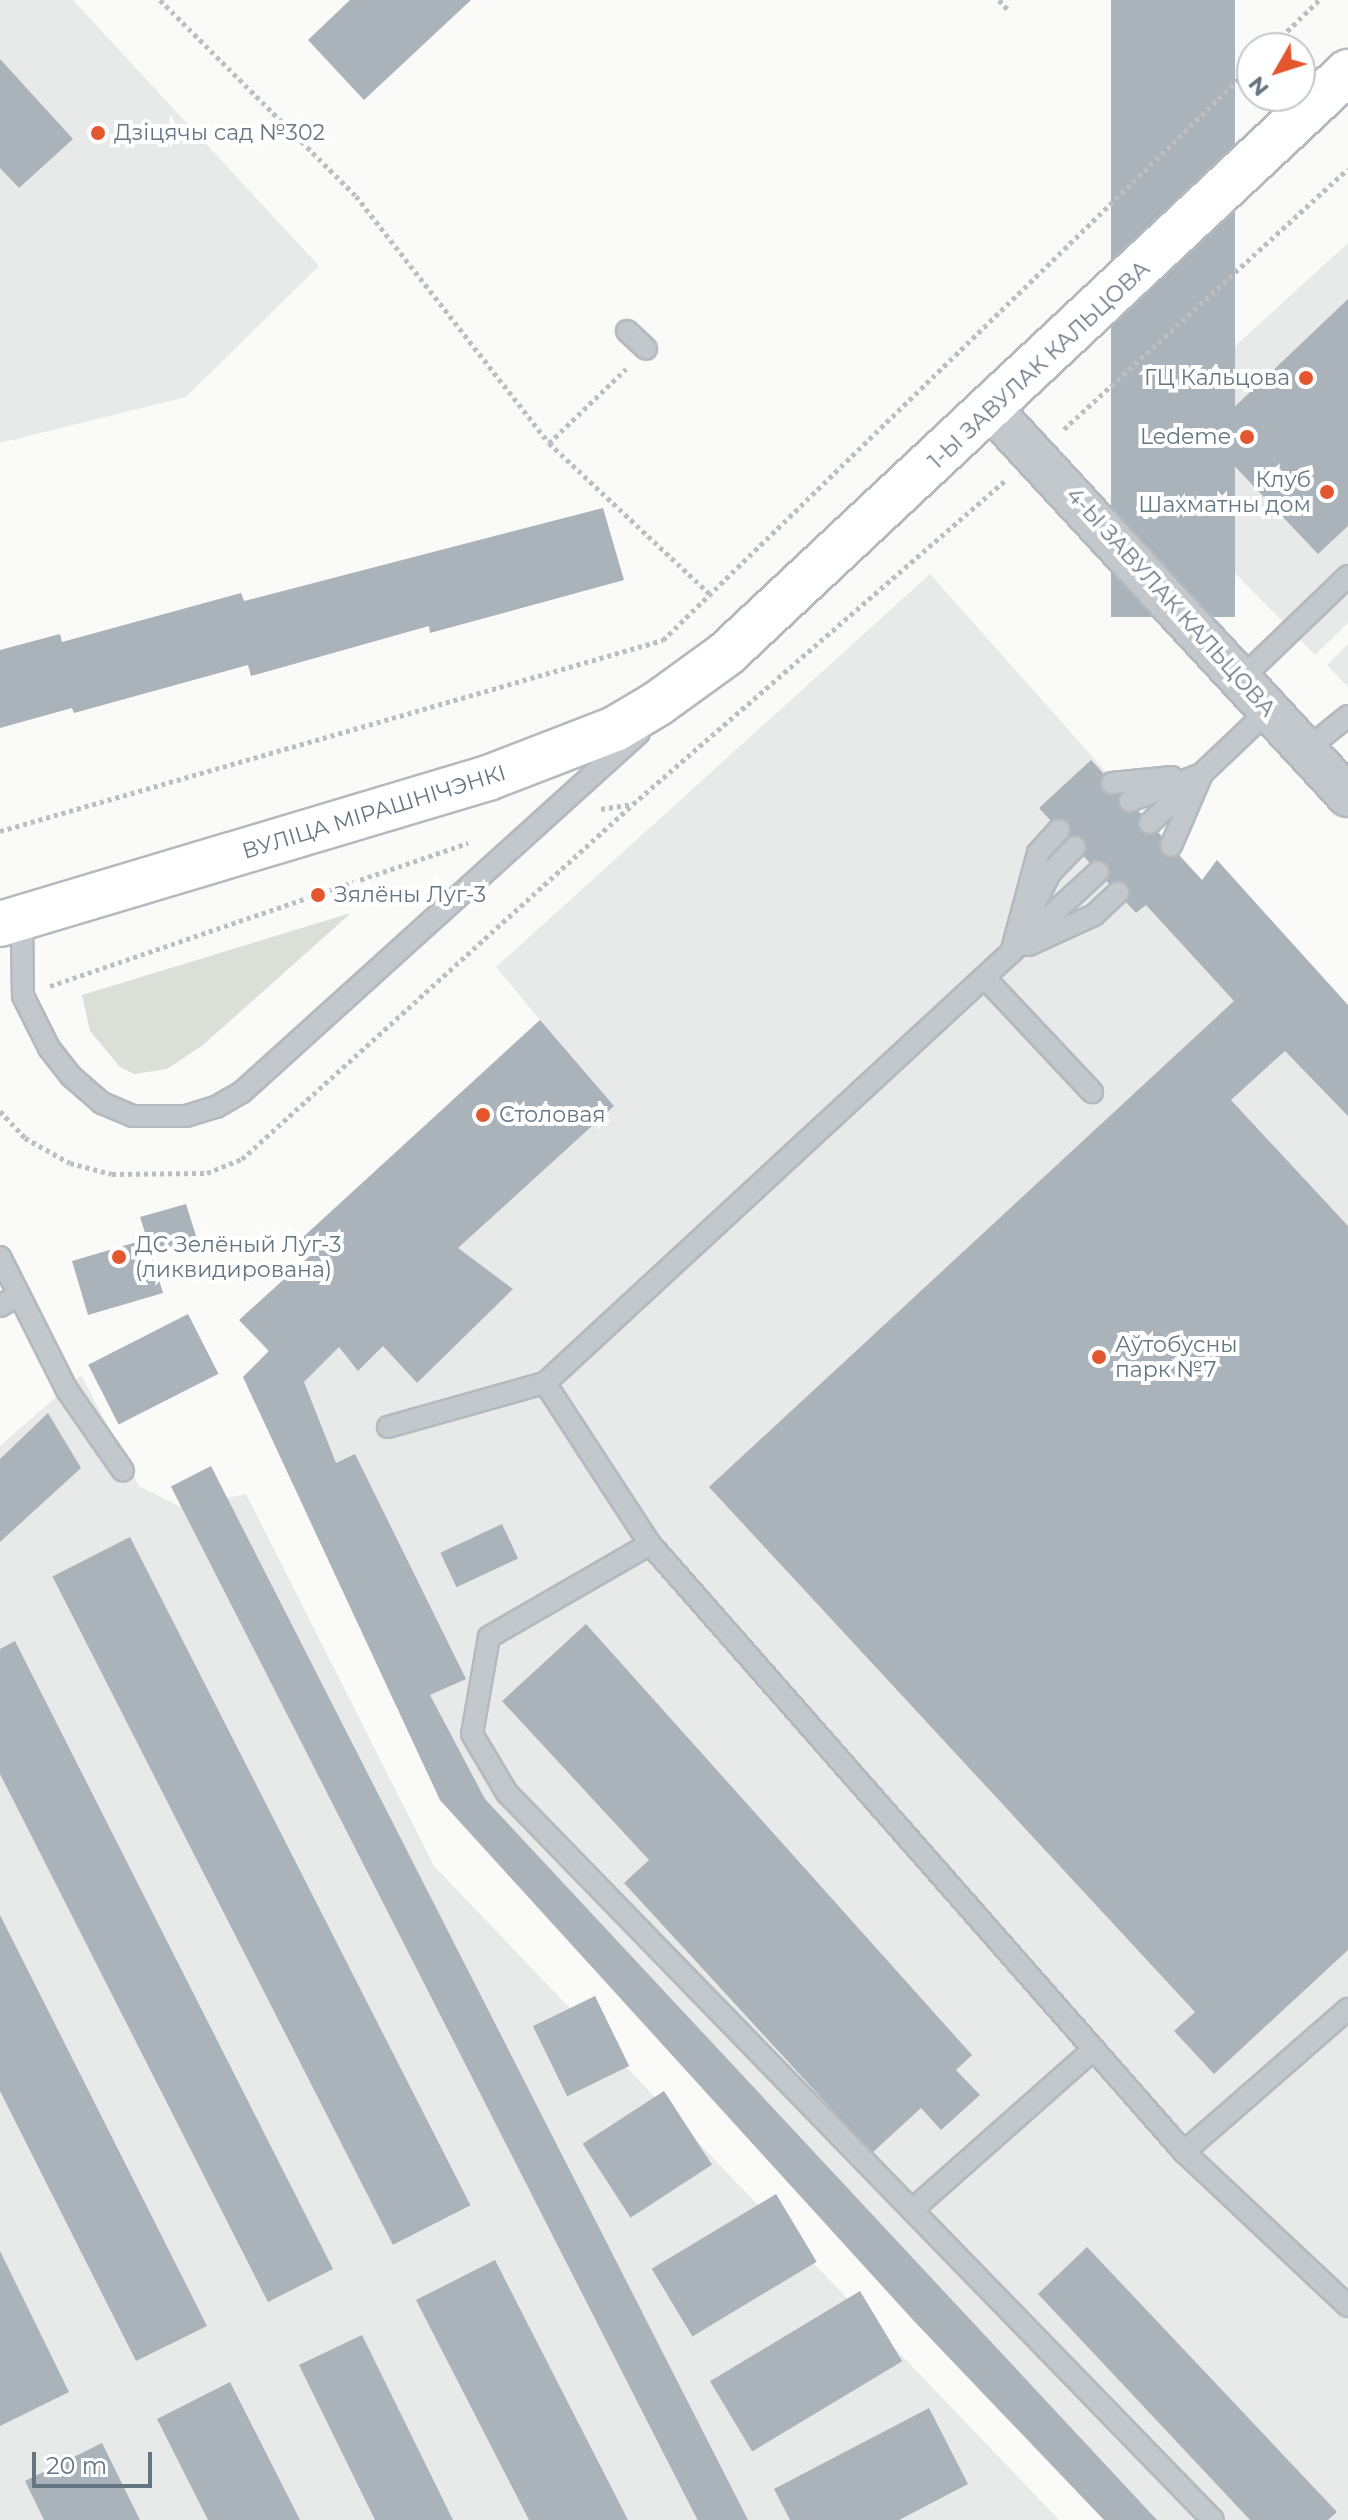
<!DOCTYPE html>
<meta charset="utf-8">
<style>
body{margin:0}
#map{position:relative;width:1348px;height:2520px;overflow:hidden;background:#fafaf8;font-family:Montserrat,sans-serif}
div>[style]{position:absolute}
.built>*{inset:0;background:#e8e9e9}
.green>*{inset:0;background:#dadfd7}
.building>*{inset:0;background:#aab3b9;transform-origin:0 0}
.path>*{height:5px;margin-top:-2.5px;transform-origin:0;background:repeating-linear-gradient(90deg,#bbbfc2 0 4px,transparent 0 8px)}
.roads{filter:drop-shadow(2px 0 #b3babf) drop-shadow(-2px 0 #b3babf) drop-shadow(0 2px #b3babf) drop-shadow(0 -2px #b3babf)}
.lane>*{height:20px;margin:-10px;padding:0 10px;transform-origin:10px;border-radius:10px;background:#c3c8cc}
.street>*{height:40px;margin:-20px;padding:0 20px;transform-origin:20px;border-radius:20px;background:#c3c8cc}
.secondary>*{height:44px;margin:-22px;padding:0 22px;transform-origin:22px;border-radius:22px;background:#fff}
.dots>*{width:22px;height:22px;translate:-50% -50%;box-sizing:border-box;border:4px solid #fff;border-radius:50%}
span{translate:-50% -50%;white-space:nowrap;text-align:center;line-height:1.15;-webkit-text-stroke:8px #fff;paint-order:stroke}
.poi-label{font-size:22px;color:#657683}
.left{translate:0 -50%;text-align:left}
.right{translate:-100% -50%;text-align:right}
.street-label{font-size:22px;color:#657683}
.north{position:absolute;left:1236px;top:32px;width:80px;height:80px;box-sizing:border-box;background:#fff;border:2px solid #c1c8cd;border-radius:50%;rotate:231deg;font-size:22px;font-weight:700;line-height:32px;text-align:center;color:#657683}
.north::after{content:'';display:block;margin:auto;width:28px;height:36px;background:#e4572e;clip-path:polygon(50% 0,100% 100%,50% 72%,0 100%)}
.scale{position:absolute;left:32px;top:2452px;width:120px;height:36px;box-sizing:border-box;border:4px solid #657683;border-top:0;padding-left:10px;font-size:24px;line-height:28px;white-space:nowrap;color:#657683;-webkit-text-stroke:6px #fff;paint-order:stroke}
</style>
<div id="map">
<div class="built">
<i style="clip-path:polygon(0 0,73px 0,319px 266px,186px 397px,0 443px)"></i>
<i style="clip-path:polygon(1348px 243px,1348px 623px,1315px 655px,1118px 453px)"></i>
<i style="clip-path:polygon(930px 574px,1202px 880px,1217px 860px,1348px 1005px,1348px 2520px,1104px 2520px,914px 2321px,440px 1800px,243px 1377px,268px 1351px,239px 1320px,313px 1253px,301px 1239px,540px 1020px,496px 967px)"></i>
<i style="clip-path:polygon(1348px 644px,1348px 687px,1327px 665px)"></i>
<i style="clip-path:polygon(81px 1375px,139px 1486px,183px 1508px,246px 1494px,434px 1866px,1059px 2520px,0 2520px,0 1446px)"></i>
</div>
<div class="green">
<i style="clip-path:polygon(351px 913px,203px 1045px,167px 1069px,134px 1074px,120px 1067px,90px 1031px,82px 995px)"></i>
</div>
<div class="building">
<i style="clip-path:polygon(350px 0,471px 0,364px 100px,308px 40px)"></i>
<i style="left:1111px;top:0;width:124px;height:617px"></i>
<i style="clip-path:polygon(0 59px,73px 139px,19px 188px,0 168px)"></i>
<i style="clip-path:polygon(1348px 299px,1348px 526px,1318px 554px,1205px 435px)"></i>
<i style="clip-path:polygon(603px 508px,624px 580px,430px 633px,429px 626px,251px 676px,248px 665px,74px 713px,72px 708px,0 728px,0 650px,60px 634px,62px 642px,241px 593px,244px 601px)"></i>
<i style="clip-path:polygon(1091px 760px,1202px 880px,1217px 860px,1348px 1005px,1348px 1116px,1285px 1051px,1231px 1100px,1348px 1226px,1348px 1950px,1214px 2074px,1174px 2031px,1195px 2012px,709px 1487px,1234px 1001px,1146px 905px,1136px 913px,1039px 808px)"></i>
<i style="clip-path:polygon(540px 1020px,614px 1106px,458px 1248px,513px 1289px,417px 1383px,383px 1346px,358px 1371px,339px 1347px,304px 1382px,336px 1463px,355px 1454px,466px 1679px,430px 1695px,485px 1799px,1157px 2520px,1104px 2520px,914px 2321px,440px 1800px,243px 1377px,269px 1351px,239px 1320px,313px 1253px,301px 1239px)"></i>
<i style="clip-path:polygon(186px 1204px,197px 1239px,151px 1253px,163px 1293px,88px 1315px,72px 1261px,147px 1239px,140px 1217px)"></i>
<i style="left:188px;top:1314px;width:67px;height:112px;rotate:63deg"></i>
<i style="clip-path:polygon(48px 1413px,81px 1468px,0 1542px,0 1459px)"></i>
<i style="left:211px;top:1466px;width:1183px;height:45px;rotate:63deg"></i>
<i style="left:502px;top:1524px;width:38px;height:68px;rotate:65deg"></i>
<i style="left:130px;top:1537px;width:750px;height:87px;rotate:63deg"></i>
<i style="clip-path:polygon(586px 1624px,972px 2055px,956px 2070px,980px 2095px,941px 2130px,921px 2108px,872px 2153px,624px 1883px,649px 1860px,502px 1701px)"></i>
<i style="clip-path:polygon(15px 1641px,333px 2269px,268px 2302px,0 1774px,0 1649px)"></i>
<i style="clip-path:polygon(0 1915px,207px 2326px,136px 2361px,0 2091px)"></i>
<i style="left:595px;top:1996px;width:78px;height:69px;rotate:64deg"></i>
<i style="left:664px;top:2091px;width:88px;height:97px;rotate:57deg"></i>
<i style="left:776px;top:2194px;width:79px;height:145px;rotate:59deg"></i>
<i style="clip-path:polygon(1087px 2247px,1337px 2512px,1328px 2520px,1250px 2520px,1038px 2294px)"></i>
<i style="clip-path:polygon(0 2251px,69px 2392px,0 2426px)"></i>
<i style="clip-path:polygon(495px 2260px,628px 2520px,529px 2520px,416px 2300px)"></i>
<i style="left:860px;top:2291px;width:82px;height:175px;rotate:59deg"></i>
<i style="clip-path:polygon(362px 2335px,453px 2520px,375px 2520px,299px 2365px)"></i>
<i style="clip-path:polygon(230px 2382px,300px 2520px,208px 2520px,157px 2419px)"></i>
<i style="clip-path:polygon(929px 2408px,968px 2484px,899px 2520px,790px 2520px,774px 2489px)"></i>
<i style="clip-path:polygon(102px 2443px,140px 2520px,44px 2520px,25px 2481px)"></i>
</div>
<div class="path">
<i style="left:160px;top:0;width:277px;rotate:45deg"></i>
<i style="left:356px;top:196px;width:313px;rotate:52deg"></i>
<i style="left:549px;top:443px;width:221px;rotate:43.2deg"></i>
<i style="left:999px;top:0;width:16px;rotate:47deg"></i>
<i style="left:1270px;top:48px;width:69px;rotate:-44.4deg"></i>
<i style="left:1064px;top:429px;width:385px;rotate:-42.5deg"></i>
<i style="left:549px;top:443px;width:107px;rotate:-43.9deg"></i>
<i style="left:601px;top:809px;width:32px;rotate:-9deg"></i>
<i style="left:633px;top:804px;width:494px;rotate:-41deg"></i>
<i style="left:0;top:831px;width:690px;rotate:-16.07deg"></i>
<i style="left:663px;top:640px;width:822px;rotate:-44.26deg"></i>
<i style="left:50px;top:986px;width:442px;rotate:-18.9deg"></i>
<i style="left:0;top:1111px;width:37px;rotate:47deg"></i>
<i style="left:25px;top:1138px;width:51px;rotate:29.1deg"></i>
<i style="left:70px;top:1163px;width:43px;rotate:14.7deg"></i>
<i style="left:112px;top:1174px;width:95px;rotate:-0.6deg"></i>
<i style="left:207px;top:1173px;width:38px;rotate:-22deg"></i>
<i style="left:242px;top:1159px;width:527px;rotate:-42.23deg"></i>
</div>
<div class="roads">
<div class="lane">
<i style="left:627px;top:331px;width:26px;rotate:43deg"></i>
<i style="left:1241px;top:679px;width:149px;rotate:-43.9deg"></i>
<i style="left:1306px;top:750px;width:54px;rotate:-39deg"></i>
<i style="left:1112px;top:783px;width:60px;rotate:-5.7deg"></i>
<i style="left:1130px;top:801px;width:77px;rotate:-20.6deg"></i>
<i style="left:1202px;top:774px;width:78px;rotate:113.3deg"></i>
<i style="left:1150px;top:823px;width:164px;rotate:-43.5deg"></i>
<i style="left:1098px;top:872px;width:753px;rotate:137.26deg"></i>
<i style="left:545px;top:1383px;width:192px;rotate:56.9deg"></i>
<i style="left:650px;top:1544px;width:809px;rotate:48.71deg"></i>
<i style="left:1184px;top:2152px;width:218px;rotate:-41.1deg"></i>
<i style="left:1032px;top:910px;width:41px;rotate:-64.1deg"></i>
<i style="left:1050px;top:873px;width:36px;rotate:-46deg"></i>
<i style="left:22px;top:918px;width:78px;rotate:89.3deg"></i>
<i style="left:23px;top:996px;width:58px;rotate:63.4deg"></i>
<i style="left:49px;top:1048px;width:37px;rotate:52deg"></i>
<i style="left:72px;top:1077px;width:40px;rotate:41deg"></i>
<i style="left:102px;top:1103px;width:33px;rotate:23deg"></i>
<i style="left:132px;top:1116px;width:54px"></i>
<i style="left:186px;top:1116px;width:31px;rotate:-17deg"></i>
<i style="left:216px;top:1107px;width:30px;rotate:-30deg"></i>
<i style="left:242px;top:1092px;width:535px;rotate:-42.12deg"></i>
<i style="left:1029px;top:945px;width:72px;rotate:-24.8deg"></i>
<i style="left:1094px;top:915px;width:33px;rotate:-43deg"></i>
<i style="left:1011px;top:953px;width:104px;rotate:-74.9deg"></i>
<i style="left:1038px;top:853px;width:31px;rotate:-48deg"></i>
<i style="left:984px;top:977px;width:158px;rotate:46.8deg"></i>
<i style="left:0;top:1257px;width:149px;rotate:63.3deg"></i>
<i style="left:67px;top:1390px;width:98px;rotate:55.3deg"></i>
<i style="left:0;top:1306px;width:22px;rotate:-30deg"></i>
<i style="left:388px;top:1427px;width:163px;rotate:-15.7deg"></i>
<i style="left:650px;top:1544px;width:186px;rotate:150deg"></i>
<i style="left:489px;top:1637px;width:98px;rotate:99.9deg"></i>
<i style="left:472px;top:1734px;width:69px;rotate:59.3deg"></i>
<i style="left:507px;top:1793px;width:1013px;rotate:45.84deg"></i>
<i style="left:1184px;top:2152px;width:225px;rotate:43.2deg"></i>
<i style="left:912px;top:2210px;width:243px;rotate:-41.5deg"></i>
</div>
<div class="street">
<i style="left:992px;top:410px;width:525px;rotate:47.32deg"></i>
</div>
<div class="secondary">
<i style="left:0;top:924px;width:509px;rotate:-16.66deg"></i>
<i style="left:488px;top:778px;width:136px;rotate:-21.1deg"></i>
<i style="left:615px;top:729px;width:49px;rotate:-30.8deg"></i>
<i style="left:657px;top:704px;width:85px;rotate:-35.9deg"></i>
<i style="left:726px;top:654px;width:852px;rotate:-43.1deg"></i>
</div>
</div>
<div class="dots">
<i style="left:98px;top:133px;background:#e4572e"></i>
<i style="left:1306px;top:378px;background:#e4572e"></i>
<i style="left:1247px;top:437px;background:#e4572e"></i>
<i style="left:1327px;top:492px;background:#e4572e"></i>
<i style="left:318px;top:895px;background:#e4572e"></i>
<i style="left:483px;top:1115px;background:#e4572e"></i>
<i style="left:119px;top:1257px;background:#e4572e"></i>
<i style="left:1099px;top:1357px;background:#e4572e"></i>
</div>
<div class="poi-label">
<span class="left" style="left:114px;top:133px">Дзіцячы сад №302</span>
<span class="right" style="left:1290px;top:378px">ГЦ Кальцова</span>
<span class="right" style="left:1231px;top:437px">Ledeme</span>
<span class="right" style="left:1311px;top:492px">Клуб<br>Шахматны дом</span>
<span class="left" style="left:334px;top:895px">Зялёны Луг-3</span>
<span class="left" style="left:499px;top:1115px">Столовая</span>
<span class="left" style="left:135px;top:1257px">ДС Зелёный Луг-3<br>(ликвидирована)</span>
<span class="left" style="left:1115px;top:1357px">Аўтобусны<br>парк №7</span>
</div>
<div class="street-label">
<span style="left:1039px;top:365px;rotate:-43deg">1-Ы ЗАВУЛАК КАЛЬЦОВА</span>
<span style="left:1171px;top:602px;rotate:48deg">4-Ы ЗАВУЛАК КАЛЬЦОВА</span>
<span style="left:374px;top:812px;rotate:-17deg">ВУЛІЦА МІРАШНІЧЭНКІ</span>
</div>
<div class="north">N</div>
<div class="scale">20 m</div>
</div>
